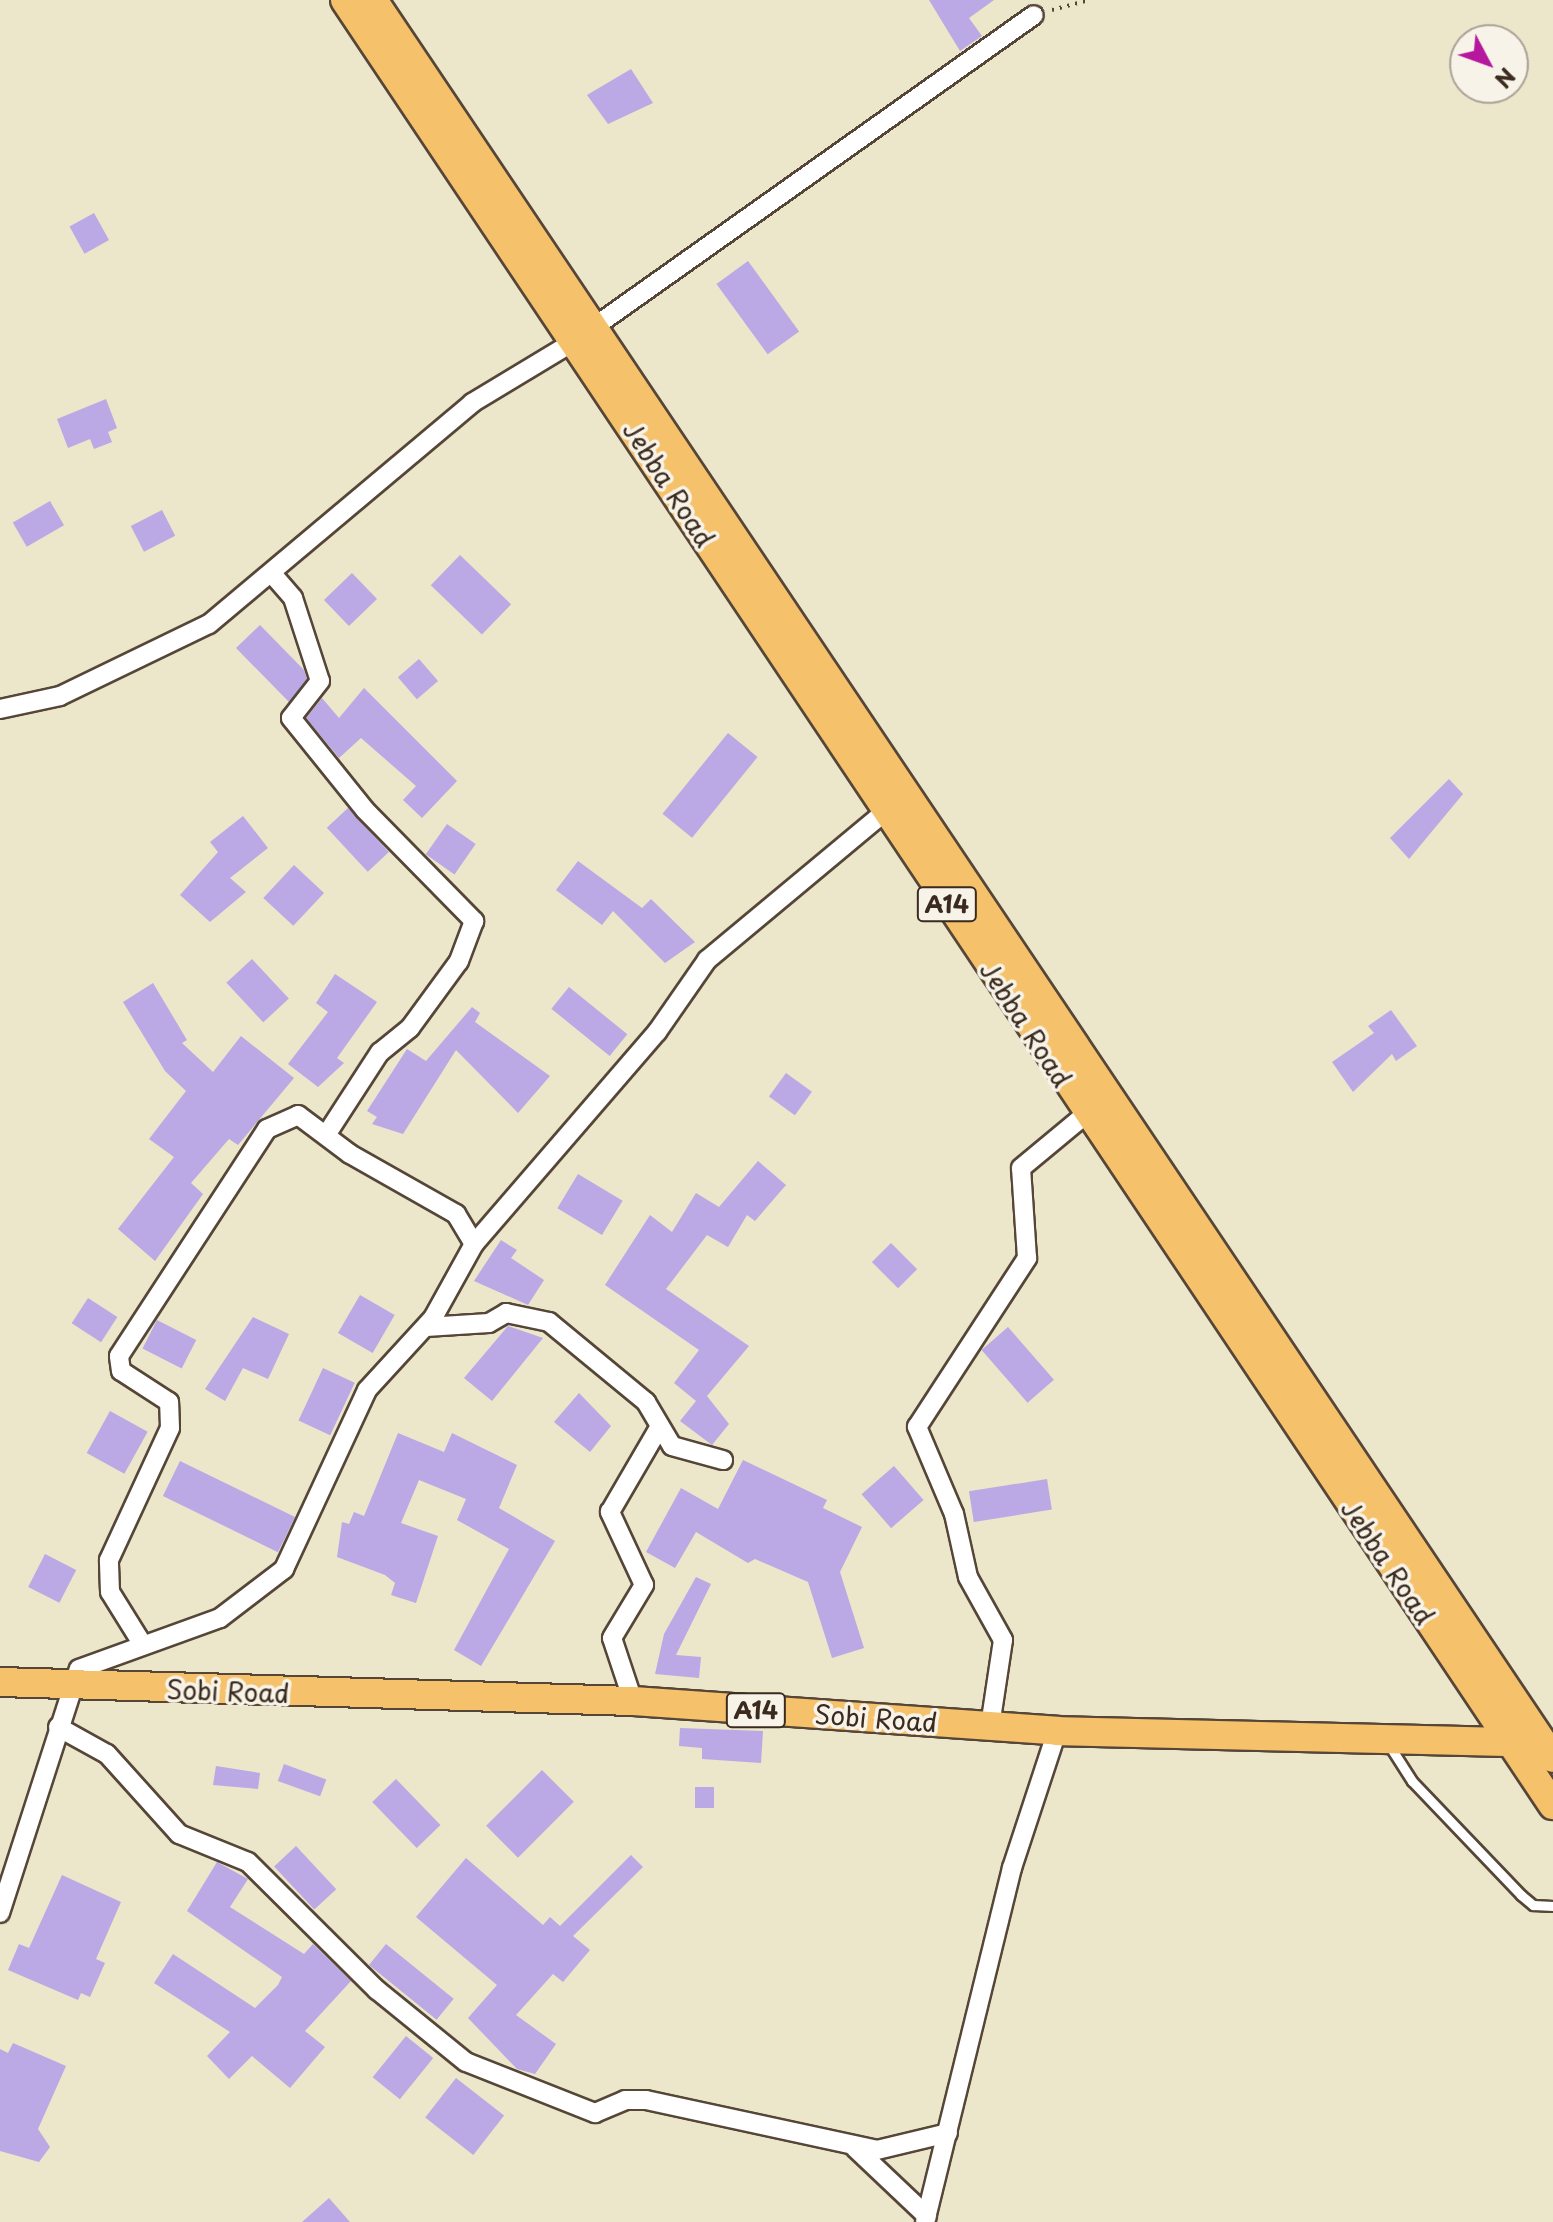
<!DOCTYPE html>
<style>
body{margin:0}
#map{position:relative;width:1553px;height:2222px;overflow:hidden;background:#ece6ca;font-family:"Playpen Sans",sans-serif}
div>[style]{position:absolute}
.building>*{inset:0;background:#baa9e5;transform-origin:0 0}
.path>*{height:4px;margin-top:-2px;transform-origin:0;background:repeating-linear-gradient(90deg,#564638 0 2px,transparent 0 8px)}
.roads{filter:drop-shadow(2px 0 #564638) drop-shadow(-2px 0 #564638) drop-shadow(0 2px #564638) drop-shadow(0 -2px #564638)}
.service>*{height:9px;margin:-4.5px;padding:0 4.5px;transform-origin:4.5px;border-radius:4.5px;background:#fff}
.minor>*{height:18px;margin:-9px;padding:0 9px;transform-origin:9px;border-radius:9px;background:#fff}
.trunk>*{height:28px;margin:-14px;padding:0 14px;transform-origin:14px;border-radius:14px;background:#f6c16b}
span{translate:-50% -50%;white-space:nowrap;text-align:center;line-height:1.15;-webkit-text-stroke:7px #f7f3e8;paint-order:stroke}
.shield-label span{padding:2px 6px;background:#f7f3e8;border:2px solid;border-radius:6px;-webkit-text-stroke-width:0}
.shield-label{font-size:24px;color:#3b2a1e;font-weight:700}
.street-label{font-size:26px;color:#3b2a1e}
.north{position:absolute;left:1449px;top:24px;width:80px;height:80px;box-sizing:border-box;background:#f7f3e8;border:2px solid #aca397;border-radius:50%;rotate:131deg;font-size:22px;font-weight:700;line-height:32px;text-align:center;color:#3b2a1e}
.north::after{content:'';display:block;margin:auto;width:28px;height:36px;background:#b5179e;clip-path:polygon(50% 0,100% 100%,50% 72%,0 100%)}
</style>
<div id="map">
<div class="building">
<i style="clip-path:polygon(929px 0,994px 0,969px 18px,982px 36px,960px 51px)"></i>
<i style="clip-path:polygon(631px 69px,653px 103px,608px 124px,587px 95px)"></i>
<i style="left:94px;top:213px;width:31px;height:28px;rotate:61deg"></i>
<i style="left:748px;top:261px;width:87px;height:39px;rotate:54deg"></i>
<i style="clip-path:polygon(106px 399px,117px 428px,108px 432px,112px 442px,94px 449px,90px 439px,68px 448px,57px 419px)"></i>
<i style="left:50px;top:501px;width:28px;height:43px;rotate:60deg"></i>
<i style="left:162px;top:510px;width:29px;height:35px;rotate:63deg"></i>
<i style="left:460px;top:555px;width:71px;height:42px;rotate:44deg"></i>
<i style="left:352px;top:573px;width:36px;height:39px;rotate:46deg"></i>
<i style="clip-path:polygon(260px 625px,304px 670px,307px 679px,289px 702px,236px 648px)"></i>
<i style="left:419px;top:659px;width:29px;height:28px;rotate:49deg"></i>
<i style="clip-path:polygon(364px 688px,457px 781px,422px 818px,403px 800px,416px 786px,361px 738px,339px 758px,306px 718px,322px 698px,339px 718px)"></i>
<i style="left:728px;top:733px;width:38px;height:104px;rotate:39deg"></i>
<i style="clip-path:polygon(1449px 779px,1463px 794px,1409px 859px,1390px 838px)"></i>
<i style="left:348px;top:808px;width:60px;height:29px;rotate:47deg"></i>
<i style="clip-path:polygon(243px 816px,268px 848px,230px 878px,246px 892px,210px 922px,180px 895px,218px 852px,210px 842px)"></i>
<i style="left:447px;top:824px;width:35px;height:37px;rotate:35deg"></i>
<i style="clip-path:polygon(578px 861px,642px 908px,651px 899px,695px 942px,665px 963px,613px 911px,602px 925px,556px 890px)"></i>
<i style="left:294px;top:865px;width:41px;height:45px;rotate:43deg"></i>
<i style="left:252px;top:959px;width:54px;height:35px;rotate:47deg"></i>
<i style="clip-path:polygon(335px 974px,377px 1002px,337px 1058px,344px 1063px,318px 1087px,288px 1064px,328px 1012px,316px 1003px)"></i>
<i style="clip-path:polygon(153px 983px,187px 1040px,182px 1043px,213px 1072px,241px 1036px,294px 1078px,238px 1145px,229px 1139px,191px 1183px,203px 1194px,155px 1261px,118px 1229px,174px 1157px,149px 1139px,186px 1091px,165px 1071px,123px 1002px)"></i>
<i style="left:569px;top:987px;width:75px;height:28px;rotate:39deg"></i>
<i style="clip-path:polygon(472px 1007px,480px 1013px,475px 1022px,550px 1076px,518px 1113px,456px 1050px,403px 1134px,372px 1124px,377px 1117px,367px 1111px,407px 1049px,426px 1061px)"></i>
<i style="clip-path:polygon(1391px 1010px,1417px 1046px,1396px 1061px,1392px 1054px,1353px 1092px,1332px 1062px,1374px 1033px,1368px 1026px)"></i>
<i style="left:786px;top:1073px;width:32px;height:29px;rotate:36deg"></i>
<i style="clip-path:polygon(758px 1161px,786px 1185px,755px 1221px,747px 1215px,728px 1247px,707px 1235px,666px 1289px,749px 1346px,707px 1396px,729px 1424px,712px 1445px,680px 1421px,696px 1401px,674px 1383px,699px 1350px,605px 1285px,650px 1215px,672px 1232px,696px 1193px,719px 1207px)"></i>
<i style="left:578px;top:1174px;width:52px;height:40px;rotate:31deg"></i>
<i style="clip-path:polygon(501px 1240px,517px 1250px,511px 1258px,544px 1280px,528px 1305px,474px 1281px)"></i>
<i style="left:891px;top:1243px;width:37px;height:27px;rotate:45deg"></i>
<i style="left:360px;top:1295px;width:40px;height:44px;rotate:30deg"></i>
<i style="left:88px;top:1298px;width:35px;height:30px;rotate:33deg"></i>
<i style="clip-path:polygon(253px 1317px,289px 1334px,268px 1379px,243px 1368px,225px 1401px,205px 1389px)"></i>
<i style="left:157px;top:1320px;width:44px;height:32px;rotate:27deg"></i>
<i style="clip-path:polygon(508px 1326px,543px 1338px,492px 1401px,464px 1378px)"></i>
<i style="left:1008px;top:1327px;width:70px;height:35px;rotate:49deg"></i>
<i style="left:323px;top:1368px;width:35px;height:58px;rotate:25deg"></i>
<i style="clip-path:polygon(579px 1393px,611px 1426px,590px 1452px,554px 1422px)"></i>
<i style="left:110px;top:1411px;width:43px;height:48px;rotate:29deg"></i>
<i style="clip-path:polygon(398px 1433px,444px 1452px,452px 1433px,517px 1465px,499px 1508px,555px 1541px,481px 1666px,454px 1650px,509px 1549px,457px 1520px,466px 1499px,419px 1480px,401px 1523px,438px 1536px,416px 1603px,391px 1595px,395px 1583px,385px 1575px,337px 1557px,342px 1522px,349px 1524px,354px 1512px,364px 1516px)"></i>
<i style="clip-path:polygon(743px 1460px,827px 1500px,823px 1508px,862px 1527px,840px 1572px,864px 1648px,832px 1658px,808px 1582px,755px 1559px,748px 1563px,696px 1532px,675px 1568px,646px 1552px,681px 1488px,718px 1509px)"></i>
<i style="left:180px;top:1461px;width:128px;height:39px;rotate:26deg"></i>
<i style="left:894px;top:1466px;width:45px;height:43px;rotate:49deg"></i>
<i style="left:1047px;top:1479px;width:31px;height:79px;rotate:81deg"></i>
<i style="left:45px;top:1554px;width:35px;height:37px;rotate:27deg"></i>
<i style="clip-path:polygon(696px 1577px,711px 1584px,676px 1655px,701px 1657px,699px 1678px,655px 1674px,664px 1634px)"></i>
<i style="clip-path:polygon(680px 1728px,763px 1731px,761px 1763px,702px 1759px,702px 1748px,679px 1746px)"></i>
<i style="left:284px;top:1764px;width:45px;height:18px;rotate:20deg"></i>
<i style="clip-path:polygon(216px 1766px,260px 1773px,258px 1789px,213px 1785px)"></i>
<i style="left:542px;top:1770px;width:45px;height:79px;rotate:45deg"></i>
<i style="left:396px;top:1779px;width:64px;height:33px;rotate:46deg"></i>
<i style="left:695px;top:1787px;width:19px;height:21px"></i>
<i style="left:296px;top:1846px;width:59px;height:30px;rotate:47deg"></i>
<i style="clip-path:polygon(631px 1855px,643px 1867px,573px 1936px,590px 1950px,563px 1982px,553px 1974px,516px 2015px,556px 2044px,535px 2074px,517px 2069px,468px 2018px,497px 1985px,416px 1917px,466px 1858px,543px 1925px,550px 1917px,560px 1926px)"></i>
<i style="clip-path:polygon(217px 1862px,248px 1879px,230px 1907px,304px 1954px,313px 1944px,351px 1981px,305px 2031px,325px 2047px,290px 2088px,252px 2056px,229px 2079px,207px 2056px,230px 2032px,154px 1983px,173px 1954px,255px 2008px,278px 1985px,282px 1977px,187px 1911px)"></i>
<i style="clip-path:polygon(62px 1875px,121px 1902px,96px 1959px,105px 1963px,90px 1997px,81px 1993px,78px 2000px,8px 1970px,19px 1944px,29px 1948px)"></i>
<i style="left:386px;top:1944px;width:87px;height:27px;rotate:39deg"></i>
<i style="left:406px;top:2036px;width:35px;height:53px;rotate:39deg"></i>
<i style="clip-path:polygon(13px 2043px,66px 2066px,38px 2129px,50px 2147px,39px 2162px,0 2151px,0 2049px,8px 2053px)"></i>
<i style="left:456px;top:2078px;width:61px;height:50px;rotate:38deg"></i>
<i style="clip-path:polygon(329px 2198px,350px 2222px,302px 2222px)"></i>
</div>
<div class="path">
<i style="left:1052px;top:10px;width:38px;rotate:-15deg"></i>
</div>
<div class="roads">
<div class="service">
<i style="left:1389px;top:1745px;width:43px;rotate:57.4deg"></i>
<i style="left:1412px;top:1781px;width:158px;rotate:46.3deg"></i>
<i style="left:1521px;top:1895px;width:16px;rotate:40deg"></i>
<i style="left:1533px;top:1905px;width:20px;rotate:3deg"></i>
</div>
<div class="minor">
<i style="left:594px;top:327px;width:539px;rotate:-35.34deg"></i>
<i style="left:274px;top:576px;width:29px;rotate:49deg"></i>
<i style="left:293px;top:598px;width:87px;rotate:72deg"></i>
<i style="left:320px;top:681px;width:47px;rotate:128.1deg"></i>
<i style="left:291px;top:718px;width:118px;rotate:51.2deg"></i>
<i style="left:365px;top:810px;width:156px;rotate:45.5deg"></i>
<i style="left:474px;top:921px;width:43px;rotate:110.6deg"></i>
<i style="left:459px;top:961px;width:83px;rotate:126.2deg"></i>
<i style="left:410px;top:1028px;width:38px;rotate:141deg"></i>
<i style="left:380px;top:1052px;width:99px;rotate:123deg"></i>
<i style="left:0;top:709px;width:61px;rotate:-12.2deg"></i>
<i style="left:60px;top:696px;width:165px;rotate:-25.8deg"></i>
<i style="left:209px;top:624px;width:344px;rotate:-40deg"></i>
<i style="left:472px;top:403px;width:118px;rotate:-31.1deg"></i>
<i style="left:426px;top:1327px;width:63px;rotate:-3.6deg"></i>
<i style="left:489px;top:1323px;width:20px;rotate:-30deg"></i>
<i style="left:506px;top:1313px;width:44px;rotate:11.8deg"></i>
<i style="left:549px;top:1322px;width:126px;rotate:39.5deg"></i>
<i style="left:646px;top:1402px;width:51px;rotate:59.4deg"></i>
<i style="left:672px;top:1446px;width:53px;rotate:15.4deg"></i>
<i style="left:143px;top:1645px;width:62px;rotate:-121.9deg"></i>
<i style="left:110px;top:1592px;width:32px;rotate:-92deg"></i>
<i style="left:109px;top:1560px;width:145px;rotate:-65.2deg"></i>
<i style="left:170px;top:1428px;width:26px;rotate:-92deg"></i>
<i style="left:169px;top:1402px;width:57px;rotate:-147.1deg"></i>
<i style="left:121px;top:1371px;width:15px;rotate:-98deg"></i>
<i style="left:119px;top:1356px;width:271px;rotate:-56.9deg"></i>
<i style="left:267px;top:1129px;width:34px;rotate:-24deg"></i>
<i style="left:298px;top:1115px;width:65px;rotate:36.9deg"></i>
<i style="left:350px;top:1154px;width:122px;rotate:29.5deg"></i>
<i style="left:456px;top:1214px;width:35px;rotate:59deg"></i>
<i style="left:633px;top:1701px;width:66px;rotate:-108.4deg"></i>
<i style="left:612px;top:1638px;width:62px;rotate:-58.9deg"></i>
<i style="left:644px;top:1585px;width:81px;rotate:-115deg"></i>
<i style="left:610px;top:1512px;width:99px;rotate:-59.8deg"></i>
<i style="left:990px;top:1726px;width:87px;rotate:-81.4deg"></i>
<i style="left:1003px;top:1640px;width:72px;rotate:-119.1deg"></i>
<i style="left:968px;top:1577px;width:65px;rotate:-102.5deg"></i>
<i style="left:954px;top:1514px;width:95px;rotate:-113deg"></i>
<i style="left:917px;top:1427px;width:202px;rotate:-56.9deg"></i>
<i style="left:1027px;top:1258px;width:90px;rotate:-93.8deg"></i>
<i style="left:1021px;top:1168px;width:85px;rotate:-39.7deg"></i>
<i style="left:58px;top:1727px;width:56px;rotate:28.9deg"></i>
<i style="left:107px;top:1754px;width:108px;rotate:48deg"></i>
<i style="left:179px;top:1834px;width:74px;rotate:22.1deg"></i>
<i style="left:248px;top:1862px;width:182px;rotate:44.8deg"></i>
<i style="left:377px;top:1990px;width:114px;rotate:39deg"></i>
<i style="left:466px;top:2062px;width:139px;rotate:21.6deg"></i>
<i style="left:595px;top:2113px;width:33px;rotate:-23deg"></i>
<i style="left:625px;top:2100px;width:21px"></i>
<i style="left:646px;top:2100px;width:236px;rotate:12.2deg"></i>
<i style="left:877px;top:2150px;width:73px;rotate:-13.5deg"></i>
<i style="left:0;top:1913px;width:256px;rotate:-72.1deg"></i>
<i style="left:79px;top:1669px;width:150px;rotate:-19.9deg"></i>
<i style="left:220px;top:1618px;width:81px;rotate:-37.4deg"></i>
<i style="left:284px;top:1569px;width:197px;rotate:-65.1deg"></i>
<i style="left:367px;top:1390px;width:98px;rotate:-47.5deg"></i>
<i style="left:433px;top:1318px;width:85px;rotate:-61deg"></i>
<i style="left:474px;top:1244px;width:280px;rotate:-49.2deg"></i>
<i style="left:657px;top:1032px;width:88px;rotate:-55.2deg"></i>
<i style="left:707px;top:960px;width:233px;rotate:-39.8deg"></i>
<i style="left:855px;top:2148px;width:99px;rotate:43.4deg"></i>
<i style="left:925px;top:2222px;width:365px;rotate:-76.2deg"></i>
<i style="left:1012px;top:1868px;width:144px;rotate:-71.8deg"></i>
</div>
<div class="trunk">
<i style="left:345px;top:0;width:2172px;rotate:56.21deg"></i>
<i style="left:373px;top:0;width:2117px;rotate:56.13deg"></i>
<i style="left:0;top:1682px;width:633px;rotate:1.72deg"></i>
<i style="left:633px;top:1701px;width:425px;rotate:4deg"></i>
<i style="left:1057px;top:1731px;width:455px;rotate:1.4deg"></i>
</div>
</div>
<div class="shield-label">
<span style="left:947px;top:904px">A14</span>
<span style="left:756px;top:1710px">A14</span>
</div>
<div class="street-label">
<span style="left:669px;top:484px;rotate:57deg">Jebba Road</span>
<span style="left:1026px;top:1024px;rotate:57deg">Jebba Road</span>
<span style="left:1388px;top:1562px;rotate:56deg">Jebba Road</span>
<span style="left:228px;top:1691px;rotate:2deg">Sobi Road</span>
<span style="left:876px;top:1718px;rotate:4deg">Sobi Road</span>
</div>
<div class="north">N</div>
</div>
